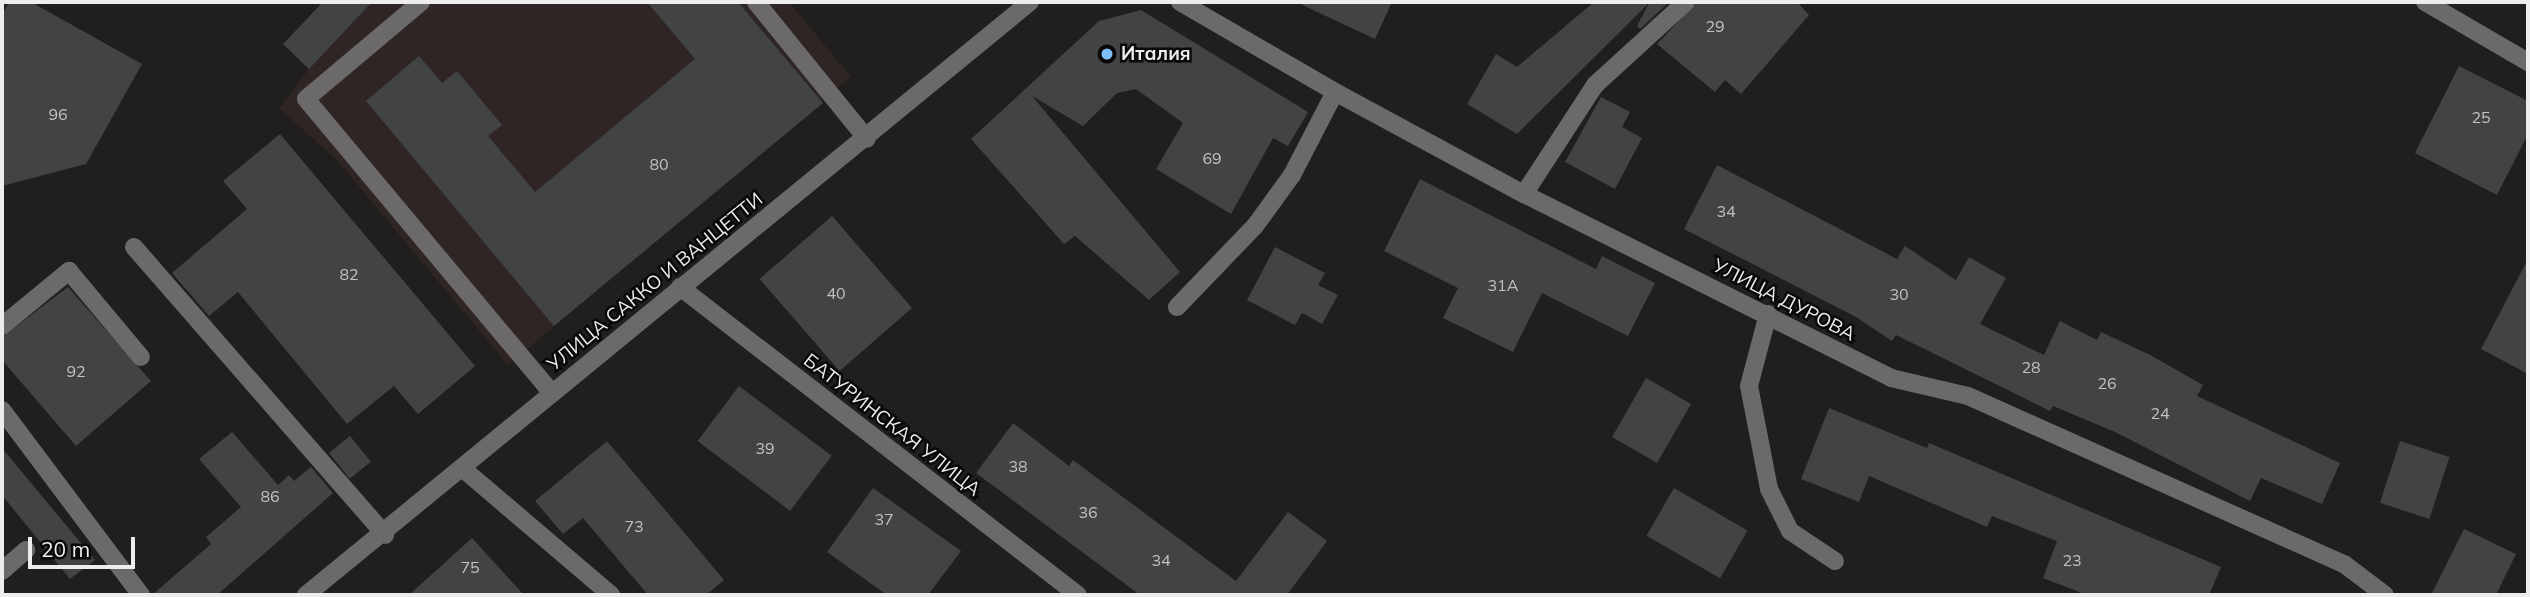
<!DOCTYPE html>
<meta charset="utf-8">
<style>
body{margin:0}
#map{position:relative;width:2530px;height:597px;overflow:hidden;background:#211e1e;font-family:Mulish,sans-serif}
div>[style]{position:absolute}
.built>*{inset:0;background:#2f2524}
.building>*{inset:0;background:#414345;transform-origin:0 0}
.minor>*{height:18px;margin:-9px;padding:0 9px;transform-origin:9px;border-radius:9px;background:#6b6969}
.dots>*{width:19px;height:19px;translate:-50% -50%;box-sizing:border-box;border:4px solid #0a0808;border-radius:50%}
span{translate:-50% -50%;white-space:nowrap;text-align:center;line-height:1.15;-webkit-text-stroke:5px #0a0808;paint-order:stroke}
.number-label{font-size:16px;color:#c3c2c2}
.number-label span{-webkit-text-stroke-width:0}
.poi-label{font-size:19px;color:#eeecec;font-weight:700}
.left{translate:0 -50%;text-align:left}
.street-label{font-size:19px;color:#eeecec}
.frame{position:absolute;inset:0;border:4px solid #eeecec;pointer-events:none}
.scale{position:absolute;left:28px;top:537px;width:107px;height:32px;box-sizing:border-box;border:4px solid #eeecec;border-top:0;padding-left:9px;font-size:21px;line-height:24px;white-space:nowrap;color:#eeecec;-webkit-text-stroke:5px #0a0808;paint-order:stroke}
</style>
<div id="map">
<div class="built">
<i style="clip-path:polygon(323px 2px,789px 2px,851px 77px,508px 365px,337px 160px,279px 108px,309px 69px,283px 44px)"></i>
</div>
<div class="building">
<i style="clip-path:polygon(9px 2px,31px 2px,142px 64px,86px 164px,2px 186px,2px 15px)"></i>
<i style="clip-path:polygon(323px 2px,372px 2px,309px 69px,283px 44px)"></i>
<i style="clip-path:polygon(647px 2px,738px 2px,823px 103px,554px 326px,366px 101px,419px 56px,442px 83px,457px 71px,502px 125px,488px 136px,535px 192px,695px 59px)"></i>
<i style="clip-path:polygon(1296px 2px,1392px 2px,1375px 39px)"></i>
<i style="clip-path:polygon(1594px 2px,1669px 2px,1640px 29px,1637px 26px,1649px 3px,1517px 134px,1467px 104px,1496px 54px,1517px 67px)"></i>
<i style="clip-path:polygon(1697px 2px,1797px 2px,1809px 15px,1741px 94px,1725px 80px,1715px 92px,1657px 44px)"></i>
<i style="clip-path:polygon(1141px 10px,1308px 112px,1288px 146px,1273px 138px,1231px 214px,1156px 169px,1183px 123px,1136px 89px,1117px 93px,1083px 126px,1032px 96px,1180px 272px,1149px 300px,1075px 236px,1064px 244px,971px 139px,1099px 21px)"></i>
<i style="clip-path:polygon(2459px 66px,2528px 101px,2528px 134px,2497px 195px,2415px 153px)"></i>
<i style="clip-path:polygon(1601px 97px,1630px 112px,1622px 127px,1642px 138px,1615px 189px,1565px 162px)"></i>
<i style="clip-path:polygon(280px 134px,475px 366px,418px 414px,394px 386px,347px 424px,238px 292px,209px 316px,172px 273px,247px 209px,223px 181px)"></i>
<i style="clip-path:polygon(1717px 165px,1897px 259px,1905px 246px,1956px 280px,1969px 257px,2006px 278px,1980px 324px,2044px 355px,2060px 321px,2097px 340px,2101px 332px,2150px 355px,2203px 385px,2197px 396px,2340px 463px,2322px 504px,2261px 478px,2250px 501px,2115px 432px,2053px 406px,2050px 411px,1896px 335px,1892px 341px,1856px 317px,1684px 229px)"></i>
<i style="clip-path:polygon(1420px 179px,1596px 269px,1602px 256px,1655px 283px,1628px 336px,1542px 293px,1513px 352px,1443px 318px,1458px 288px,1384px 251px)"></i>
<i style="left:832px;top:216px;width:122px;height:96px;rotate:49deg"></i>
<i style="clip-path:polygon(1275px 247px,1325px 273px,1318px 285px,1338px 295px,1322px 324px,1302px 313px,1295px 325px,1247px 300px)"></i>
<i style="clip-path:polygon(2528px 259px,2528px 374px,2481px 349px)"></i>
<i style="clip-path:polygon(68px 287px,151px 381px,76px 446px,2px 360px,2px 337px)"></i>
<i style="left:1646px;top:378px;width:52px;height:68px;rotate:30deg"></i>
<i style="left:739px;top:386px;width:116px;height:69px;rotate:37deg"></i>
<i style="clip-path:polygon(1829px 408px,1927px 448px,1929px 443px,2221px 567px,2209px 595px,2087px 595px,2043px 578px,2057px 541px,1992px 516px,1987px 527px,1869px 476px,1859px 502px,1801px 479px)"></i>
<i style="clip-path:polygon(1013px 423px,1069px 466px,1073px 460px,1236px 581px,1288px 512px,1327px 541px,1287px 595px,1140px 595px,976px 473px)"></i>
<i style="clip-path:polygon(232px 432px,278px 485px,289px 475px,294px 481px,311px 467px,333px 493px,217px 595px,152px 595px,211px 544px,206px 537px,241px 507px,199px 459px)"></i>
<i style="left:350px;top:436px;width:33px;height:27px;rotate:51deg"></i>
<i style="clip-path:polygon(607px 441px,724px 580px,706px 595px,648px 595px,583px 518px,563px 534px,535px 501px)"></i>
<i style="left:2400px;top:441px;width:52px;height:65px;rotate:18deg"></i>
<i style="clip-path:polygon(2px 448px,95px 560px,70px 579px,2px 495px)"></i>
<i style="clip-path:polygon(873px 488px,961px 551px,928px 595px,887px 595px,827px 552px)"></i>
<i style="left:1674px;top:488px;width:85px;height:55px;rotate:30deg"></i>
<i style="clip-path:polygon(2464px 529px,2516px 554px,2496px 595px,2431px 595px)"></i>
<i style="clip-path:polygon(472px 538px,524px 595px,409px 595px)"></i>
</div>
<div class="minor">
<i style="left:421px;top:2px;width:150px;rotate:139.9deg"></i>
<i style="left:306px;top:99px;width:383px;rotate:50.1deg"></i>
<i style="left:756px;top:2px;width:176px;rotate:51deg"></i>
<i style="left:1180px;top:2px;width:179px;rotate:30.1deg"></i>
<i style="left:1335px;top:92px;width:215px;rotate:28.4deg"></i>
<i style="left:1524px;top:194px;width:411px;rotate:26.6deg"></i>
<i style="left:1891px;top:378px;width:79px;rotate:13.2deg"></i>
<i style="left:1968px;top:396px;width:412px;rotate:24.1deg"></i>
<i style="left:2344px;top:564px;width:51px;rotate:37.1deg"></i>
<i style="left:2425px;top:2px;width:119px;rotate:30.2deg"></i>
<i style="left:1524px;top:194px;width:130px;rotate:-56.9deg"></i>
<i style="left:1595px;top:85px;width:123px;rotate:-42.4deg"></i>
<i style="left:134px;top:247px;width:382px;rotate:48.9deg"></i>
<i style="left:680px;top:287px;width:503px;rotate:37.74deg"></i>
<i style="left:1177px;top:307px;width:112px;rotate:-46.1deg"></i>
<i style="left:1255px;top:226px;width:63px;rotate:-54deg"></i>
<i style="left:1292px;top:175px;width:93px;rotate:-62.6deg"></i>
<i style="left:1768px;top:314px;width:74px;rotate:104.8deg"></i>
<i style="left:1749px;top:386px;width:105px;rotate:79deg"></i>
<i style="left:1769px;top:489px;width:47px;rotate:63.4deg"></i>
<i style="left:1790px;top:531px;width:54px;rotate:33.7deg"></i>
<i style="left:2px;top:326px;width:87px;rotate:-39.4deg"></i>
<i style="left:69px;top:271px;width:112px;rotate:50.1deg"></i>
<i style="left:2px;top:410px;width:231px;rotate:53.1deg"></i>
<i style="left:462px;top:468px;width:196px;rotate:40.4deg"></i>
<i style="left:2px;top:571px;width:32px;rotate:-41deg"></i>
<i style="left:306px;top:595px;width:936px;rotate:-39.32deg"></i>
</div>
<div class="dots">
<i style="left:1107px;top:54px;background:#7ebef9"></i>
</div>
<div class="number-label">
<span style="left:1715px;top:26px">29</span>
<span style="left:58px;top:114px">96</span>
<span style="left:2481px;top:117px">25</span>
<span style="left:1212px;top:158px">69</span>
<span style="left:659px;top:164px">80</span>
<span style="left:1726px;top:211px">34</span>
<span style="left:349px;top:274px">82</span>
<span style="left:1503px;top:285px">31А</span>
<span style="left:836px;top:293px">40</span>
<span style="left:1899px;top:294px">30</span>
<span style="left:2031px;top:367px">28</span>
<span style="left:76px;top:371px">92</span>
<span style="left:2107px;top:383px">26</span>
<span style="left:2160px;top:413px">24</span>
<span style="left:765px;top:448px">39</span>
<span style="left:1018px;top:466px">38</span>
<span style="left:270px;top:496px">86</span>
<span style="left:1088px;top:512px">36</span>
<span style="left:884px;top:519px">37</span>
<span style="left:634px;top:526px">73</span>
<span style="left:1161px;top:560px">34</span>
<span style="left:2072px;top:560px">23</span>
<span style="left:470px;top:567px">75</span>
</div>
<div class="poi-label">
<span class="left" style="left:1121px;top:54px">Италия</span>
</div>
<div class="street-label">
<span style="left:655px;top:282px;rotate:-39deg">УЛИЦА САККО И ВАНЦЕТТИ</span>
<span style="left:1784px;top:300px;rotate:27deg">УЛИЦА ДУРОВА</span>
<span style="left:892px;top:425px;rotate:38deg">БАТУРИНСКАЯ УЛИЦА</span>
</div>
<div class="frame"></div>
<div class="scale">20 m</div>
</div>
